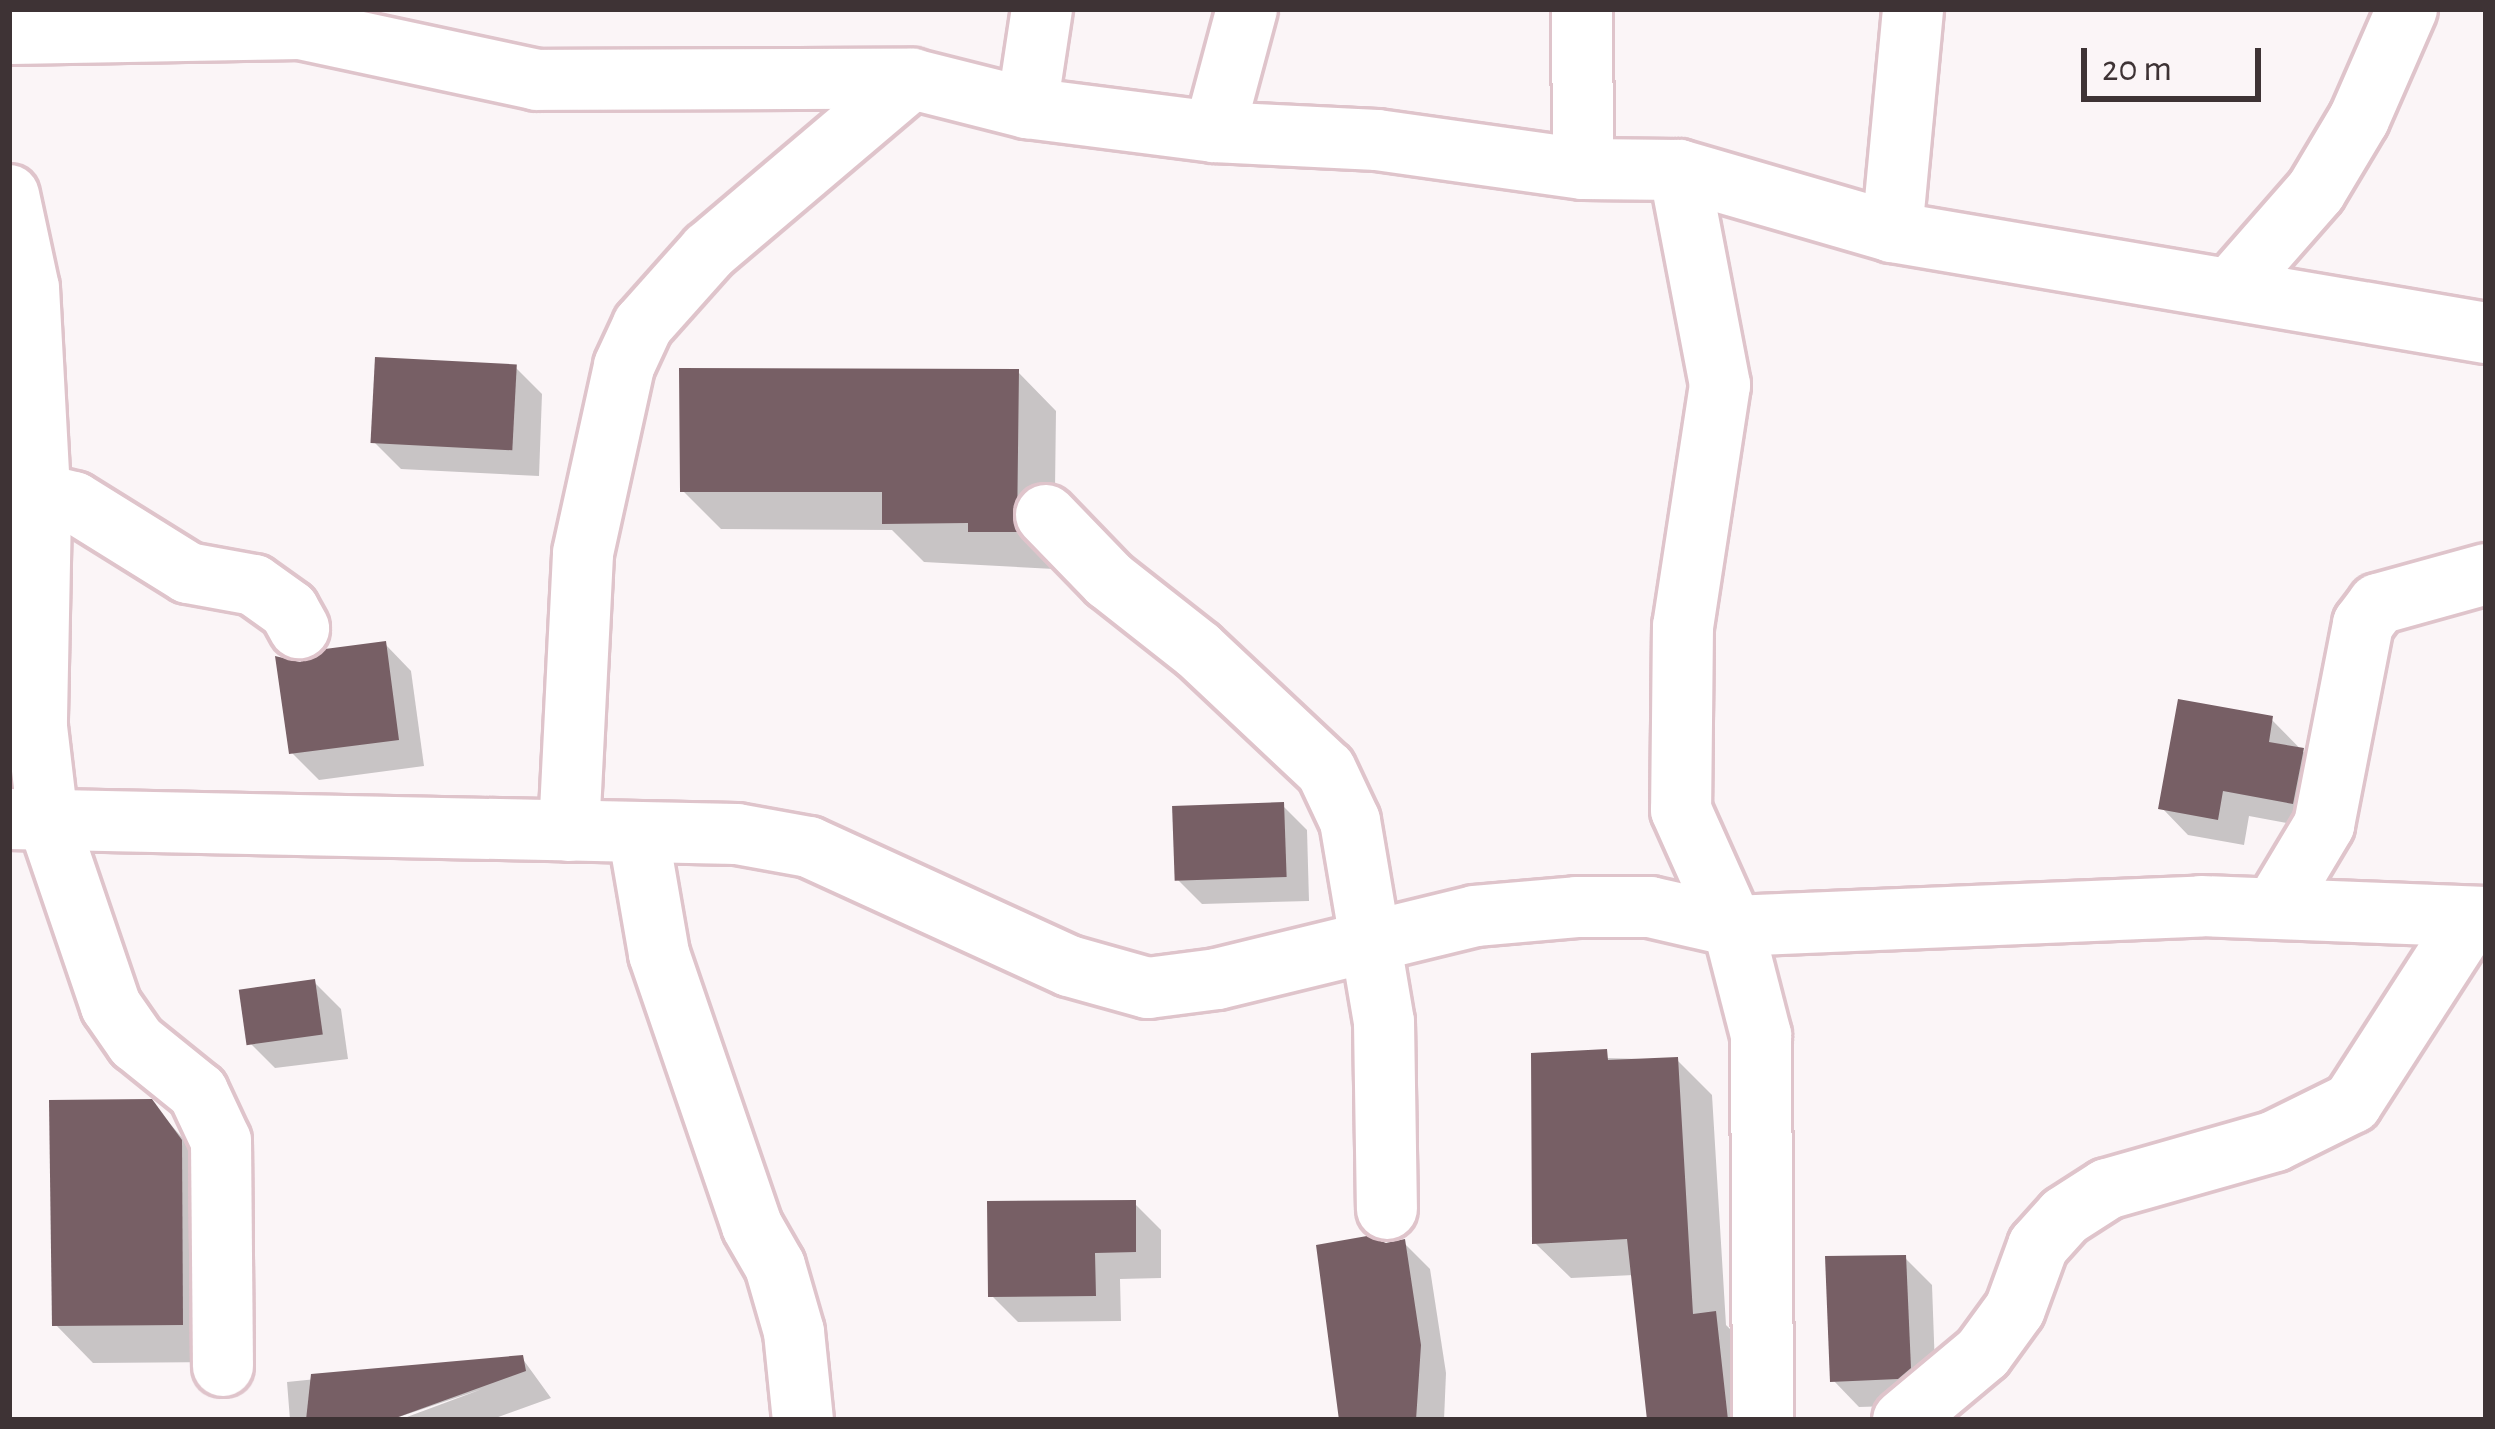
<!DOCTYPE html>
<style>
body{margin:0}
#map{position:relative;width:2495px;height:1429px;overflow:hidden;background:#fbf5f7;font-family:"Alegreya Sans",sans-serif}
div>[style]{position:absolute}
.shadow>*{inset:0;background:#0003}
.building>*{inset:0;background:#775f65;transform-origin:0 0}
.roads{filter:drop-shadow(3px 0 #dfc4cb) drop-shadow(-3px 0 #dfc4cb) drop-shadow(0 3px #dfc4cb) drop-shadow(0 -3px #dfc4cb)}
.street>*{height:60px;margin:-30px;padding:0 30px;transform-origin:30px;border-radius:30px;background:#fff}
span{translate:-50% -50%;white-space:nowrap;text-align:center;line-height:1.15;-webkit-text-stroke:12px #fbf5f7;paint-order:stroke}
.frame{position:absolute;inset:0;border:12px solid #3e3335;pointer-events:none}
.scale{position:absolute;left:2081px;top:48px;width:180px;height:54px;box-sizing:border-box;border:6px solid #3e3335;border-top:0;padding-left:15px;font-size:36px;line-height:42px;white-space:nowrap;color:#3e3335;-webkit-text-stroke:9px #fbf5f7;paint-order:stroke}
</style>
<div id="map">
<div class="shadow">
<i style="clip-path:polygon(515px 367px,542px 394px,539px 476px,401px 469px,374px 442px)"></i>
<i style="clip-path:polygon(1018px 372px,1056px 411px,1054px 569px,924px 562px,892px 530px,721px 529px,683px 491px)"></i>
<i style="clip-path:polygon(385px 644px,411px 671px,424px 766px,319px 780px,292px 753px,300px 666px)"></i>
<i style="clip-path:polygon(2271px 719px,2329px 778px,2319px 829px,2249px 816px,2244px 845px,2188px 835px,2162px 808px)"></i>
<i style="clip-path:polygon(1282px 805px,1307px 830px,1309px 901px,1202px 904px,1177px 879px)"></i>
<i style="clip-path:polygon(314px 982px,341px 1009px,348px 1059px,275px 1068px,248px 1041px)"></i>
<i style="clip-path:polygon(1534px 1056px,1677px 1060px,1712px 1095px,1726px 1325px,1751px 1350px,1758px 1420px,1650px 1420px,1634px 1275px,1571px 1278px,1535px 1243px)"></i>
<i style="clip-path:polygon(151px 1102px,220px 1181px,220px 1362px,93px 1363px,55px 1324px)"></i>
<i style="clip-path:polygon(1134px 1203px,1161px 1230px,1161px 1278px,1120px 1279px,1121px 1321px,1018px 1322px,991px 1295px)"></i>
<i style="clip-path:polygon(1403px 1242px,1430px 1269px,1446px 1373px,1444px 1420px,1342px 1420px,1320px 1248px)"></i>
<i style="clip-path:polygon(1905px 1258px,1932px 1285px,1936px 1396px,1925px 1405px,1859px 1407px,1833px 1380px)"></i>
<i style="clip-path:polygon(522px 1358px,551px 1398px,490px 1420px,399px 1420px,482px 1389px,390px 1420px,290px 1420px,287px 1382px)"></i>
</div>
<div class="building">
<i style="left:375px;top:357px;width:142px;height:86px;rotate:3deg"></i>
<i style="clip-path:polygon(679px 368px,1019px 369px,1017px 532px,968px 532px,968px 523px,882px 524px,882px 492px,680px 492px)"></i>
<i style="clip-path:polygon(386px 641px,399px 740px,289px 754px,275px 656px,300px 662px,325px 649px)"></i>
<i style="clip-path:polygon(2178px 699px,2273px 716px,2269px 742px,2304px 748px,2293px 804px,2223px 791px,2218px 820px,2158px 809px)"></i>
<i style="left:1284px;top:802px;width:75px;height:112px;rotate:88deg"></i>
<i style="left:315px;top:979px;width:56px;height:77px;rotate:82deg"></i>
<i style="clip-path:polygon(1607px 1049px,1608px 1060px,1678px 1057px,1693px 1314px,1716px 1311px,1728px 1420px,1647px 1420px,1627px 1239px,1532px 1244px,1531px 1053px)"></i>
<i style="clip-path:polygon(152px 1099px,182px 1140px,183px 1325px,52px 1326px,49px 1100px)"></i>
<i style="clip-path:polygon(1136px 1200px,1136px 1252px,1095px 1253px,1096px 1296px,988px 1297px,987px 1201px)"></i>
<i style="clip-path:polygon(1367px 1236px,1386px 1243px,1405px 1239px,1421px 1345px,1416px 1420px,1339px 1420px,1316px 1245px)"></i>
<i style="clip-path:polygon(1906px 1255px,1911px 1368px,1898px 1379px,1830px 1382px,1825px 1256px)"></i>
<i style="clip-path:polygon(523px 1355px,526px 1371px,390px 1420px,306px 1420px,311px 1374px)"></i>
</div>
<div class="roads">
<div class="street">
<i style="left:1582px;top:9px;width:160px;rotate:89.6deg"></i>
<i style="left:9px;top:34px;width:291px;rotate:-1deg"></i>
<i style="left:300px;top:29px;width:242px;rotate:12.1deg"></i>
<i style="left:537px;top:80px;width:375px;rotate:-0.2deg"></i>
<i style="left:912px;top:79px;width:119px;rotate:14.2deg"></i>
<i style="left:1027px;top:108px;width:189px;rotate:7.3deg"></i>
<i style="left:1214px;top:132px;width:163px;rotate:2.8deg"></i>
<i style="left:1377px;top:140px;width:208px;rotate:8deg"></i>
<i style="left:1583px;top:169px;width:96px;rotate:0.6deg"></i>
<i style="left:1679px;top:170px;width:222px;rotate:16.2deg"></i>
<i style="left:1892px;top:232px;width:603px;rotate:9.65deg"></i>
<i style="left:1027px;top:108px;width:100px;rotate:-81.4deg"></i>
<i style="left:1214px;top:132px;width:127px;rotate:-75deg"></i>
<i style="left:1679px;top:170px;width:219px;rotate:79.2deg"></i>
<i style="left:1720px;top:385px;width:244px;rotate:98.7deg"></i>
<i style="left:1683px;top:626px;width:184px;rotate:90.6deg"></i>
<i style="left:1681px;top:810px;width:127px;rotate:65.9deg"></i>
<i style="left:1733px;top:926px;width:113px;rotate:75.6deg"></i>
<i style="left:1761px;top:1035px;width:385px;rotate:89.7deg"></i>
<i style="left:9px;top:195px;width:95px;rotate:77.9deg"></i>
<i style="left:29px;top:288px;width:222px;rotate:86.9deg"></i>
<i style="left:41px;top:510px;width:217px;rotate:91.1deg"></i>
<i style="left:37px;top:727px;width:95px;rotate:83.3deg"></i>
<i style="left:48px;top:821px;width:195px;rotate:71.2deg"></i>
<i style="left:111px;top:1006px;width:44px;rotate:55.2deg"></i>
<i style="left:136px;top:1042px;width:80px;rotate:38.9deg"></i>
<i style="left:198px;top:1092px;width:54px;rotate:64.9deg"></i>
<i style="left:221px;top:1141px;width:225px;rotate:89.5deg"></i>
<i style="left:1892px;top:232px;width:224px;rotate:-84.6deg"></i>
<i style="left:2231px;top:288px;width:129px;rotate:-48.8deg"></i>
<i style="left:2316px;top:191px;width:84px;rotate:-59.2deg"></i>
<i style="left:2359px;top:119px;width:120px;rotate:-66.4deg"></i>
<i style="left:41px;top:494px;width:34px;rotate:14deg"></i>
<i style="left:74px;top:502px;width:134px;rotate:31.9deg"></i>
<i style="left:188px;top:573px;width:67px;rotate:10.3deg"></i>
<i style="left:254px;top:585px;width:43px;rotate:35.5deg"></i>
<i style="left:289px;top:610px;width:21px;rotate:61deg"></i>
<i style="left:1046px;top:515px;width:91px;rotate:45.9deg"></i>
<i style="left:1109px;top:580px;width:113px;rotate:38.2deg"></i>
<i style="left:1198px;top:650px;width:175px;rotate:43.2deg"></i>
<i style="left:1326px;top:770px;width:56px;rotate:64.8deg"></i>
<i style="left:1350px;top:821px;width:204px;rotate:80.4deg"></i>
<i style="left:1384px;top:1022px;width:187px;rotate:89.1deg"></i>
<i style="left:9px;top:819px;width:728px;rotate:1.18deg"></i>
<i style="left:737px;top:834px;width:73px;rotate:10.2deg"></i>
<i style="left:809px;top:847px;width:286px;rotate:24.6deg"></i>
<i style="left:1069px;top:966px;width:82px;rotate:15.6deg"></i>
<i style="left:1148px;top:988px;width:70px;rotate:-7.4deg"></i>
<i style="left:1217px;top:979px;width:266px;rotate:-13.7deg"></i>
<i style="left:1475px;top:916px;width:102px;rotate:-5deg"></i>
<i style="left:1577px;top:907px;width:73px"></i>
<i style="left:1650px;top:907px;width:85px;rotate:12.9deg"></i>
<i style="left:1733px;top:926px;width:468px;rotate:-2.4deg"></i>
<i style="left:2201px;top:906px;width:285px;rotate:2.2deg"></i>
<i style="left:569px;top:831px;width:278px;rotate:-87.1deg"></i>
<i style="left:583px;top:553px;width:191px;rotate:-77.6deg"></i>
<i style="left:624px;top:366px;width:45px;rotate:-65.1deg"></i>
<i style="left:643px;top:325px;width:99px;rotate:-48.3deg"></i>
<i style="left:709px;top:251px;width:266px;rotate:-40.3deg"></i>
<i style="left:638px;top:832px;width:124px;rotate:80.2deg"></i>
<i style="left:659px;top:954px;width:287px;rotate:71.1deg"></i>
<i style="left:752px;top:1226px;width:46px;rotate:60.1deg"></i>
<i style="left:775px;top:1266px;width:69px;rotate:73.9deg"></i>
<i style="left:794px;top:1332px;width:88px;rotate:84.2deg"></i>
<i style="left:2275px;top:907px;width:96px;rotate:-59.1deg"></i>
<i style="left:2324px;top:825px;width:205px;rotate:-79deg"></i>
<i style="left:2363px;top:624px;width:25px;rotate:-53deg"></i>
<i style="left:2378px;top:604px;width:112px;rotate:-15.5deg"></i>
<i style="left:1903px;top:1420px;width:104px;rotate:-39.9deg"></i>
<i style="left:1983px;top:1353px;width:54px;rotate:-54deg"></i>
<i style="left:2015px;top:1309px;width:67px;rotate:-69.9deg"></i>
<i style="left:2038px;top:1246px;width:40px;rotate:-48deg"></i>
<i style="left:2065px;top:1216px;width:50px;rotate:-32.7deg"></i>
<i style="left:2107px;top:1189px;width:175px;rotate:-15.9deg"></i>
<i style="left:2275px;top:1141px;width:86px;rotate:-26.3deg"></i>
<i style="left:2352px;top:1103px;width:221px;rotate:-57.2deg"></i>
</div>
</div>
<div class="frame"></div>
<div class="scale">20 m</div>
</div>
